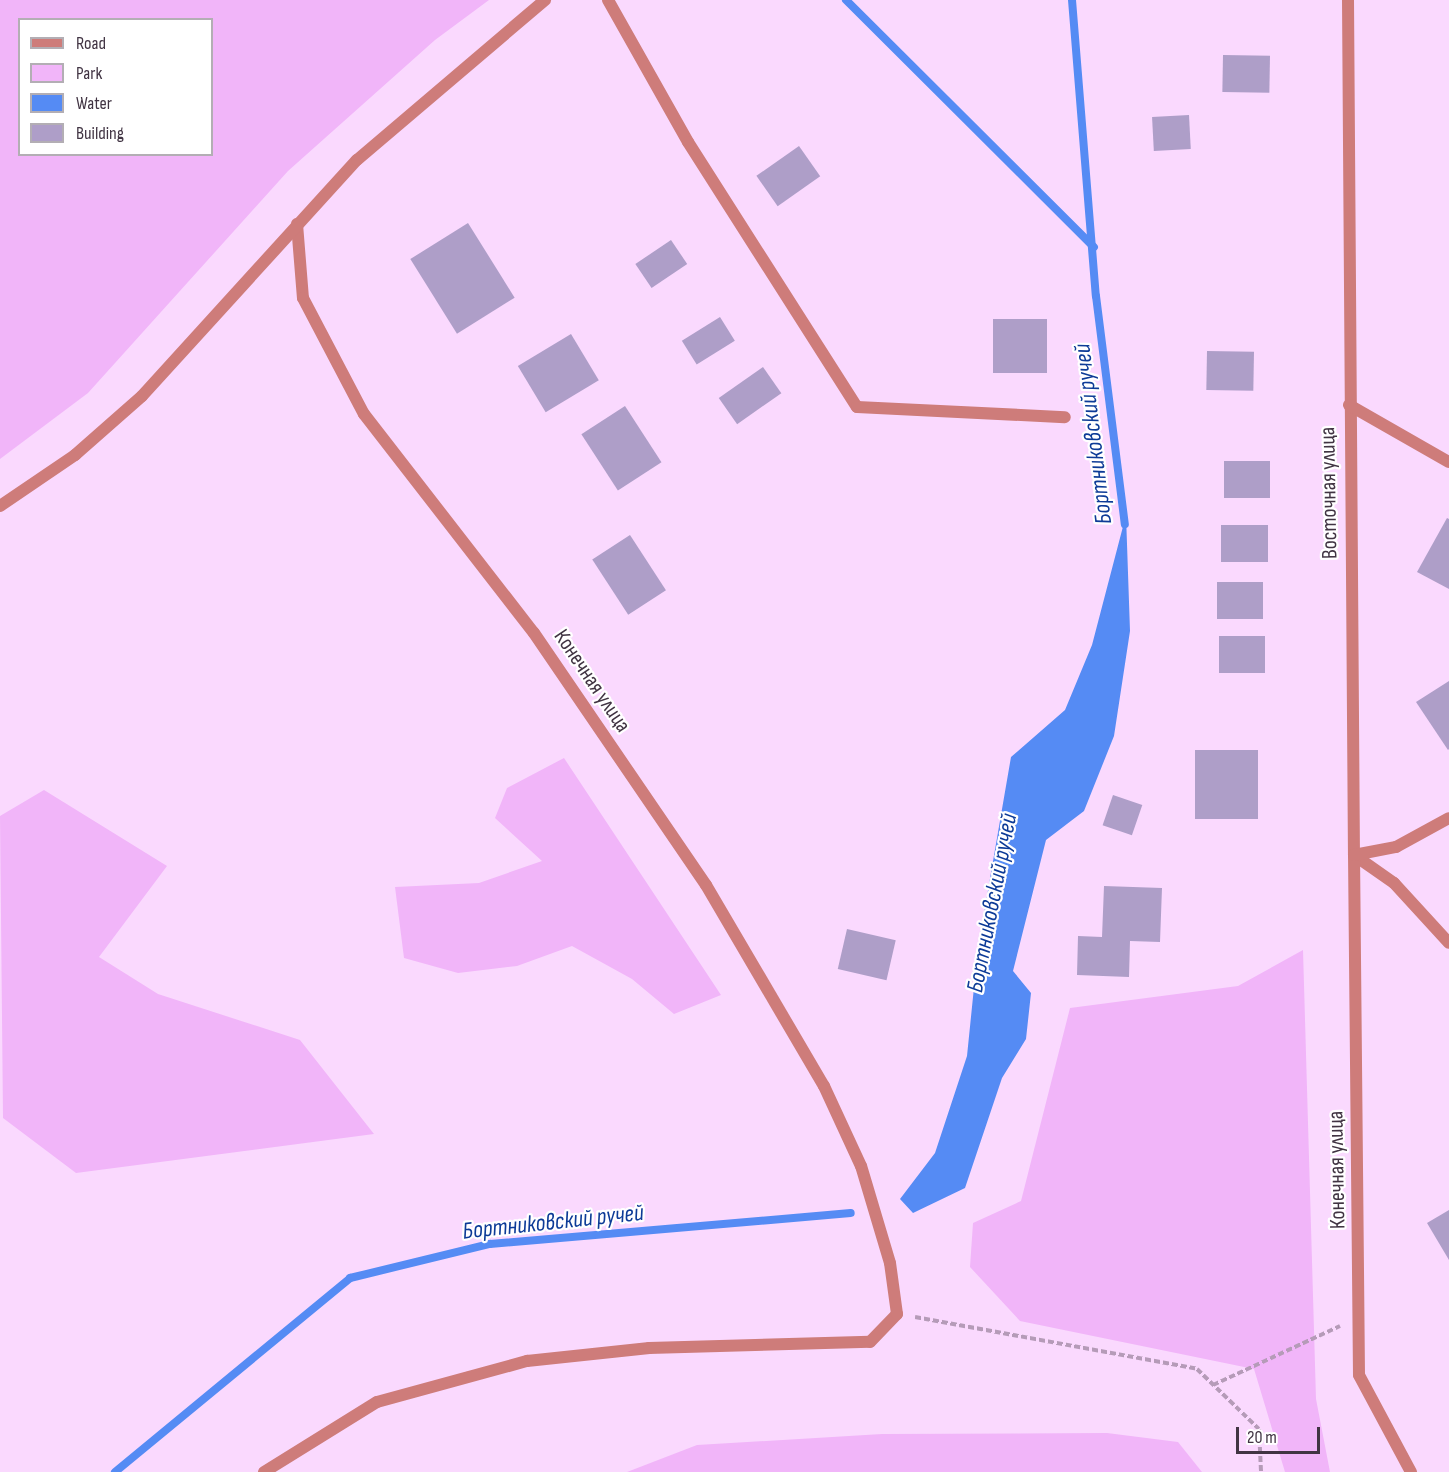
<!DOCTYPE html>
<meta charset="utf-8">
<style>
body{margin:0}
#map{position:relative;width:1449px;height:1472px;overflow:hidden;background:#fad9fe;font-family:"Sofia Sans Condensed",sans-serif}
div>[style]{position:absolute}
.green>*{inset:0;background:#f1b5f9}
.water>*{inset:0;background:#558bf4}
.stream>*{height:8px;margin:-4px;padding:0 4px;transform-origin:4px;border-radius:4px;background:#558bf4}
.building>*{inset:0;background:#ae9ec8;transform-origin:0 0}
.path>*{height:4px;margin-top:-2px;transform-origin:0;background:repeating-linear-gradient(90deg,#b59bb8 0 6px,transparent 0 9px)}
.lane>*{height:12px;margin:-6px;padding:0 6px;transform-origin:6px;border-radius:6px;background:#ce7c7a}
.street>*{height:12px;margin:-6px;padding:0 6px;transform-origin:6px;border-radius:6px;background:#ce7c7a}
span{translate:-50% -50%;white-space:nowrap;text-align:center;line-height:1.15;-webkit-text-stroke:4.5px #fff;paint-order:stroke}
.street-label{font-size:22px;color:#413443}
.water-label{font-size:24px;color:#0d3b97;font-style:italic}
.legend{position:absolute;left:18px;top:18px;width:195px;height:138px;box-sizing:border-box;background:#fff;border:2px solid #b3aeb4;margin:0;padding:8px 10px;list-style:none;font-size:18px;color:#413443}
.legend li{display:flex;align-items:center;gap:12px;height:30px}
.legend b{width:30px;border:2px solid #b3aeb4}
.scale{position:absolute;left:1236px;top:1427px;width:84px;height:27px;box-sizing:border-box;border:3px solid #413443;border-top:0;padding-left:8px;font-size:18px;line-height:21px;white-space:nowrap;color:#413443;-webkit-text-stroke:4px #fff;paint-order:stroke}
</style>
<div id="map">
<div class="green">
<i style="clip-path:polygon(evenodd,0 0,489px 0,435px 40px,288px 171px,88px 393px,0 459px,0 0,20px 20px,212px 20px,212px 154px,20px 154px,20px 20px)"></i>
<i style="clip-path:polygon(564px 758px,721px 995px,674px 1014px,632px 979px,572px 946px,517px 966px,458px 973px,404px 958px,395px 887px,479px 883px,542px 861px,495px 818px,507px 788px)"></i>
<i style="clip-path:polygon(44px 790px,167px 866px,99px 957px,158px 994px,300px 1040px,374px 1134px,76px 1173px,3px 1118px,0 816px)"></i>
<i style="clip-path:polygon(1303px 950px,1316px 1399px,1330px 1472px,1285px 1472px,1254px 1369px,1020px 1321px,970px 1267px,973px 1223px,1021px 1201px,1070px 1008px,1238px 986px)"></i>
<i style="clip-path:polygon(1107px 1433px,1178px 1442px,1202px 1472px,627px 1472px,697px 1445px,882px 1434px)"></i>
</div>
<div class="water">
<i style="clip-path:polygon(1126px 515px,1130px 631px,1114px 736px,1084px 811px,1046px 840px,1013px 971px,1031px 993px,1026px 1039px,1002px 1078px,965px 1188px,913px 1213px,900px 1199px,935px 1153px,967px 1056px,978px 948px,1011px 757px,1065px 710px,1092px 645px)"></i>
</div>
<div class="stream">
<i style="left:846px;top:0;width:350px;rotate:44.9deg"></i>
<i style="left:1072px;top:0;width:297px;rotate:85.4deg"></i>
<i style="left:1096px;top:296px;width:230px;rotate:82.8deg"></i>
<i style="left:115px;top:1472px;width:305px;rotate:-39.5deg"></i>
<i style="left:350px;top:1278px;width:144px;rotate:-13.7deg"></i>
<i style="left:490px;top:1244px;width:362px;rotate:-4.9deg"></i>
</div>
<div class="building">
<i style="left:1223px;top:55px;width:47px;height:37px;rotate:1deg"></i>
<i style="left:1189px;top:115px;width:34px;height:37px;rotate:87deg"></i>
<i style="left:799px;top:146px;width:37px;height:52px;rotate:55deg"></i>
<i style="left:468px;top:223px;width:88px;height:68px;rotate:58deg"></i>
<i style="left:671px;top:240px;width:29px;height:43px;rotate:56deg"></i>
<i style="left:720px;top:317px;width:28px;height:45px;rotate:58deg"></i>
<i style="left:993px;top:319px;width:54px;height:54px"></i>
<i style="left:571px;top:334px;width:54px;height:62px;rotate:59deg"></i>
<i style="left:1207px;top:351px;width:47px;height:39px;rotate:1deg"></i>
<i style="left:763px;top:367px;width:32px;height:54px;rotate:55deg"></i>
<i style="left:625px;top:406px;width:67px;height:52px;rotate:57deg"></i>
<i style="left:1270px;top:461px;width:37px;height:46px;rotate:90deg"></i>
<i style="clip-path:polygon(1447px 518px,1449px 519px,1449px 589px,1417px 572px)"></i>
<i style="left:1221px;top:525px;width:47px;height:37px"></i>
<i style="left:630px;top:535px;width:66px;height:45px;rotate:57deg"></i>
<i style="left:1217px;top:582px;width:46px;height:37px"></i>
<i style="left:1219px;top:636px;width:46px;height:37px"></i>
<i style="clip-path:polygon(1449px 681px,1449px 749px,1448px 750px,1416px 702px)"></i>
<i style="left:1195px;top:750px;width:63px;height:69px"></i>
<i style="left:1113px;top:795px;width:31px;height:32px;rotate:19deg"></i>
<i style="clip-path:polygon(1104px 886px,1162px 888px,1160px 942px,1130px 941px,1129px 977px,1077px 975px,1078px 936px,1102px 937px)"></i>
<i style="left:847px;top:929px;width:50px;height:41px;rotate:13deg"></i>
<i style="clip-path:polygon(1449px 1210px,1449px 1260px,1427px 1223px)"></i>
</div>
<div class="path">
<i style="left:915px;top:1317px;width:287px;rotate:10.4deg"></i>
<i style="left:1197px;top:1369px;width:86px;rotate:44.1deg"></i>
<i style="left:1259px;top:1429px;width:43px;rotate:87.3deg"></i>
<i style="left:1213px;top:1385px;width:140px;rotate:-24.9deg"></i>
</div>
<div class="lane">
<i style="left:608px;top:0;width:163px;rotate:60.6deg"></i>
<i style="left:688px;top:142px;width:314px;rotate:57.5deg"></i>
<i style="left:857px;top:407px;width:208px;rotate:2.8deg"></i>
<i style="left:264px;top:1472px;width:133px;rotate:-31.8deg"></i>
<i style="left:377px;top:1402px;width:156px;rotate:-15.3deg"></i>
<i style="left:527px;top:1361px;width:123px;rotate:-6.1deg"></i>
<i style="left:649px;top:1348px;width:221px;rotate:-1.6deg"></i>
<i style="left:870px;top:1342px;width:39px;rotate:-46deg"></i>
<i style="left:897px;top:1314px;width:51px;rotate:-97.8deg"></i>
<i style="left:890px;top:1263px;width:101px;rotate:-106.6deg"></i>
</div>
<div class="street">
<i style="left:1348px;top:0;width:855px;rotate:89.6deg"></i>
<i style="left:1354px;top:855px;width:49px;rotate:35deg"></i>
<i style="left:1394px;top:883px;width:81px;rotate:47.5deg"></i>
<i style="left:297px;top:224px;width:74px;rotate:85.4deg"></i>
<i style="left:303px;top:298px;width:131px;rotate:62.3deg"></i>
<i style="left:364px;top:414px;width:277px;rotate:52.2deg"></i>
<i style="left:534px;top:633px;width:305px;rotate:55.7deg"></i>
<i style="left:706px;top:885px;width:233px;rotate:59.6deg"></i>
<i style="left:824px;top:1086px;width:88px;rotate:65.2deg"></i>
<i style="left:1349px;top:405px;width:115px;rotate:29.7deg"></i>
<i style="left:0;top:506px;width:91px;rotate:-34.2deg"></i>
<i style="left:75px;top:455px;width:89px;rotate:-41.4deg"></i>
<i style="left:142px;top:396px;width:319px;rotate:-47.7deg"></i>
<i style="left:357px;top:160px;width:247px;rotate:-40.4deg"></i>
<i style="left:1411px;top:1472px;width:110px;rotate:-118.2deg"></i>
<i style="left:1359px;top:1375px;width:520px;rotate:-90.55deg"></i>
<i style="left:1354px;top:855px;width:43px;rotate:-10.8deg"></i>
<i style="left:1396px;top:847px;width:60px;rotate:-28.7deg"></i>
</div>
<div class="street-label">
<span style="left:1329px;top:493px;rotate:-91deg">Восточная улица</span>
<span style="left:592px;top:681px;rotate:56deg">Конечная улица</span>
<span style="left:1337px;top:1170px;rotate:-91deg">Конечная улица</span>
</div>
<div class="water-label">
<span style="left:1093px;top:434px;rotate:-97deg">Бортниковский ручей</span>
<span style="left:992px;top:903px;rotate:-79deg">Бортниковский ручей</span>
<span style="left:553px;top:1222px;rotate:-6deg">Бортниковский ручей</span>
</div>
<ul class="legend">
<li><b style="height:8px;background:#ce7c7a"></b>Road</li>
<li><b style="height:16px;background:#f1b5f9"></b>Park</li>
<li><b style="height:16px;background:#558bf4"></b>Water</li>
<li><b style="height:16px;background:#ae9ec8"></b>Building</li>
</ul>
<div class="scale">20 m</div>
</div>
